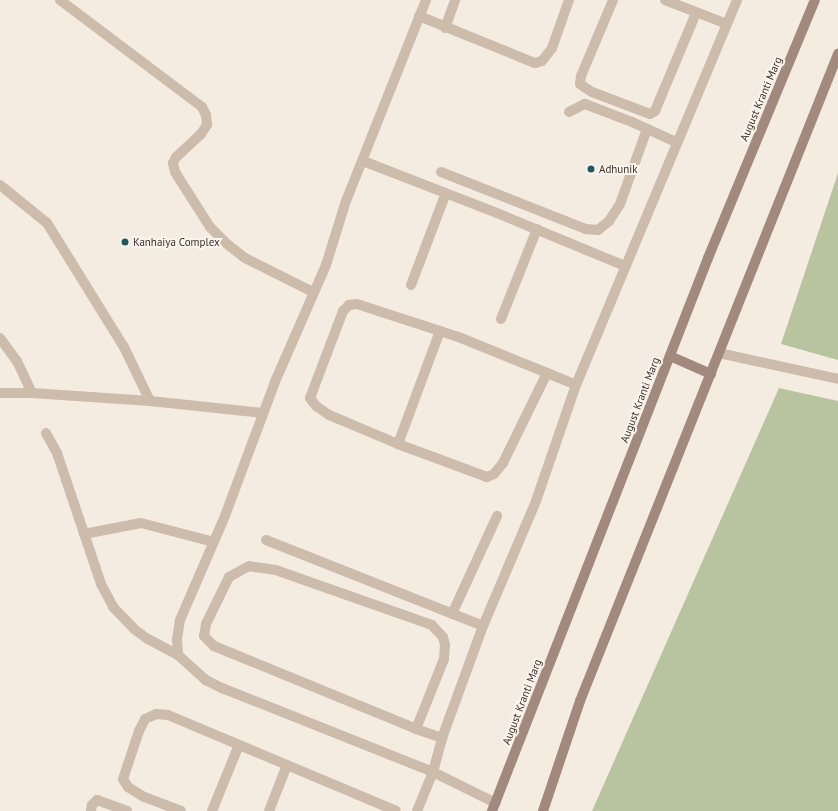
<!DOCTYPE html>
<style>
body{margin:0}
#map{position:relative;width:838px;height:811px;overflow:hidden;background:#f4ebe1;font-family:"PT Sans",sans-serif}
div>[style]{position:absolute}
.green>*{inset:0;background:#b8c4a0}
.lane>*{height:10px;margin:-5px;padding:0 5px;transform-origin:5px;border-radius:5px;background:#cdbbac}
.street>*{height:10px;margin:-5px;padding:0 5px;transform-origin:5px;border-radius:5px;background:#cdbbac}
.secondary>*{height:10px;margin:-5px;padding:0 5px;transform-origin:5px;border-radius:5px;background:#a18a7d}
.dots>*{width:11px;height:11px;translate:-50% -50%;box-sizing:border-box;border:2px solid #fbf5ee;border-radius:50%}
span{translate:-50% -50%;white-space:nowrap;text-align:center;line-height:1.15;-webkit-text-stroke:4px #fbf5ee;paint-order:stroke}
.street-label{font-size:11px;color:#3b302b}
.poi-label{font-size:11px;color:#3b302b}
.left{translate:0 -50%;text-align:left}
</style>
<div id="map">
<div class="green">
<i style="clip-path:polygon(838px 173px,838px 360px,781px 344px)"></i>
<i style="clip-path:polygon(779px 388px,838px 401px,838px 811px,592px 811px)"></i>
</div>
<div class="lane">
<i style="left:719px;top:353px;width:122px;rotate:12.3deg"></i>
<i style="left:46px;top:433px;width:23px;rotate:61deg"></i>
<i style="left:57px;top:453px;width:138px;rotate:71.4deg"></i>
<i style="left:101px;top:584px;width:26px;rotate:62deg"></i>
<i style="left:113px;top:607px;width:30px;rotate:46deg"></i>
<i style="left:134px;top:629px;width:17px;rotate:36deg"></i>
<i style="left:148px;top:639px;width:34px;rotate:28deg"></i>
<i style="left:84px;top:534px;width:58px;rotate:-10.9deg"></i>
<i style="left:141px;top:523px;width:75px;rotate:14.6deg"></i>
</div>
<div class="street">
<i style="left:60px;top:0;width:178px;rotate:37deg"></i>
<i style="left:202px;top:107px;width:9px;rotate:63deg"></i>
<i style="left:206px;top:115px;width:10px;rotate:84deg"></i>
<i style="left:207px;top:125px;width:11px;rotate:124deg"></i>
<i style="left:201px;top:134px;width:34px;rotate:137deg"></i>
<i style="left:176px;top:157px;width:7px;rotate:117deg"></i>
<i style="left:173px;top:163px;width:9px;rotate:77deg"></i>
<i style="left:175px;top:172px;width:65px;rotate:57.5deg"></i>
<i style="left:210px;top:227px;width:24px;rotate:45deg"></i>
<i style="left:227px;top:244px;width:23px;rotate:38deg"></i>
<i style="left:245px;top:258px;width:76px;rotate:26.6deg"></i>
<i style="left:426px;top:0;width:219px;rotate:111.7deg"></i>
<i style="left:345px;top:204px;width:64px;rotate:107.3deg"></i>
<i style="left:326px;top:265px;width:128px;rotate:113.6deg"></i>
<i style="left:275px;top:382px;width:143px;rotate:110.5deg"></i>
<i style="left:225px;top:516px;width:113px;rotate:113.4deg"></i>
<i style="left:180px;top:620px;width:19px;rotate:99deg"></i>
<i style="left:177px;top:639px;width:16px;rotate:86deg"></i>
<i style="left:178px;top:655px;width:38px;rotate:42deg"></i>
<i style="left:206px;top:680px;width:18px;rotate:27deg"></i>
<i style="left:222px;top:688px;width:227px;rotate:21.7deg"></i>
<i style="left:433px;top:772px;width:70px;rotate:26.2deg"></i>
<i style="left:613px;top:0;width:82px;rotate:112.8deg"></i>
<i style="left:581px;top:76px;width:8px;rotate:97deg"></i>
<i style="left:580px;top:84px;width:14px;rotate:34deg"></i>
<i style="left:592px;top:92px;width:62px;rotate:20.8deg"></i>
<i style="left:650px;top:114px;width:6px;rotate:-31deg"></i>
<i style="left:655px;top:111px;width:106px;rotate:-67.3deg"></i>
<i style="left:665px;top:0;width:66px;rotate:21.2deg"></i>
<i style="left:419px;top:16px;width:125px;rotate:22.1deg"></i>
<i style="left:535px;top:63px;width:7px;rotate:-16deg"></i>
<i style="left:542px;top:61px;width:16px;rotate:-52deg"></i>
<i style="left:552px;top:48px;width:51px;rotate:-70.5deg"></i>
<i style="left:445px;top:28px;width:30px;rotate:-70deg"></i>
<i style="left:569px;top:112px;width:18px;rotate:-27deg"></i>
<i style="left:585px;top:104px;width:50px;rotate:21deg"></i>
<i style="left:632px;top:122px;width:48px;rotate:24.4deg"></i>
<i style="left:363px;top:161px;width:144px;rotate:21.2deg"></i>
<i style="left:497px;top:213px;width:139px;rotate:22.5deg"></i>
<i style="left:441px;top:172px;width:156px;rotate:21.5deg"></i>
<i style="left:586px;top:229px;width:12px;rotate:5deg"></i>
<i style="left:598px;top:230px;width:14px;rotate:-39deg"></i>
<i style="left:609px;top:221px;width:20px;rotate:-57deg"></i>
<i style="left:620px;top:204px;width:80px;rotate:-70.2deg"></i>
<i style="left:0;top:185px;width:60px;rotate:39deg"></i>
<i style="left:47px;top:223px;width:146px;rotate:58.2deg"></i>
<i style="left:124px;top:347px;width:60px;rotate:64.3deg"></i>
<i style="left:411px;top:285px;width:98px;rotate:-69.2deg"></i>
<i style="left:501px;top:319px;width:97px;rotate:-68.2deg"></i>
<i style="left:0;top:338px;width:29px;rotate:54deg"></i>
<i style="left:17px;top:361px;width:35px;rotate:65deg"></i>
<i style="left:547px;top:373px;width:100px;rotate:116.1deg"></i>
<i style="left:503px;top:463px;width:14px;rotate:129deg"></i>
<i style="left:494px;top:474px;width:8px;rotate:157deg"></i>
<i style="left:487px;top:477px;width:95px;rotate:-159.7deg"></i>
<i style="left:398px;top:444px;width:75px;rotate:-157.2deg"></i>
<i style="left:329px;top:415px;width:16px;rotate:-145deg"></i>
<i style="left:316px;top:406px;width:10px;rotate:-127deg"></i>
<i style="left:310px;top:398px;width:93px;rotate:-69.2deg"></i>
<i style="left:343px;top:311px;width:8px;rotate:-45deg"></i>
<i style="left:349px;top:305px;width:8px;rotate:-7deg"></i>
<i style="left:357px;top:304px;width:109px;rotate:18.1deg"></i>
<i style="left:461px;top:338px;width:93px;rotate:22.1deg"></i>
<i style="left:547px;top:373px;width:31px;rotate:22deg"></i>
<i style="left:0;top:393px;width:32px"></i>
<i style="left:32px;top:393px;width:118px;rotate:3.9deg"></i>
<i style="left:150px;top:401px;width:114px;rotate:6.1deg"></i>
<i style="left:398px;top:444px;width:121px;rotate:-69.6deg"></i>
<i style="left:266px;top:540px;width:233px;rotate:21.6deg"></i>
<i style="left:452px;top:614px;width:108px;rotate:-65.3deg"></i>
<i style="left:416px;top:729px;width:75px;rotate:-68.2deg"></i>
<i style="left:444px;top:659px;width:14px;rotate:-86deg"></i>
<i style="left:445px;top:645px;width:8px;rotate:-104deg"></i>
<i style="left:443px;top:637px;width:16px;rotate:-133deg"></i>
<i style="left:432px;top:625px;width:165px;rotate:-160.6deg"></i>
<i style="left:276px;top:570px;width:27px;rotate:-172deg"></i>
<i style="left:249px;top:566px;width:23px;rotate:151deg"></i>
<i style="left:229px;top:577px;width:52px;rotate:116.1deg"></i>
<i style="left:206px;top:624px;width:12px;rotate:99deg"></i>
<i style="left:204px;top:636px;width:14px;rotate:45deg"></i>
<i style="left:214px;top:646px;width:218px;rotate:22.3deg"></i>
<i style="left:416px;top:729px;width:28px;rotate:19deg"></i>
<i style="left:91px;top:811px;width:6px;rotate:-81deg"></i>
<i style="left:92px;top:805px;width:7px;rotate:-45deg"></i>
<i style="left:97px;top:800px;width:32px;rotate:20deg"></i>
<i style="left:181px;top:811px;width:40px;rotate:-159deg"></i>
<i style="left:144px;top:797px;width:19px;rotate:-148deg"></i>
<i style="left:128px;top:787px;width:9px;rotate:-122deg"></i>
<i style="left:123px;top:779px;width:51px;rotate:-71.6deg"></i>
<i style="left:139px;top:731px;width:13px;rotate:-63deg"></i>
<i style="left:145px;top:719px;width:12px;rotate:-24deg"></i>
<i style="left:156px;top:714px;width:12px;rotate:5deg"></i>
<i style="left:168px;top:715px;width:247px;rotate:22.8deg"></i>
<i style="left:212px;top:811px;width:71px;rotate:-67.8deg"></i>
<i style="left:269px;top:811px;width:49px;rotate:-68.6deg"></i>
<i style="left:417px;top:811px;width:42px;rotate:-67.7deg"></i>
<i style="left:433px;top:772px;width:35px;rotate:-75deg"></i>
<i style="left:442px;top:738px;width:119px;rotate:-69.9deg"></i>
<i style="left:483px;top:626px;width:136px;rotate:-67deg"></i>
<i style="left:536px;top:501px;width:123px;rotate:-71deg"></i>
<i style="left:576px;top:385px;width:417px;rotate:-67.3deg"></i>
</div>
<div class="secondary">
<i style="left:670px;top:356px;width:45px;rotate:23.7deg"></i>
<i style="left:492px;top:811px;width:594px;rotate:-68.66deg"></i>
<i style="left:708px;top:258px;width:279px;rotate:-67.5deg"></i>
<i style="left:543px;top:811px;width:116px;rotate:-71.4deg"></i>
<i style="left:580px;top:701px;width:697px;rotate:-68.26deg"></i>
</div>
<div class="dots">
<i style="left:591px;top:169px;background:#1f5a5e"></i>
<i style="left:125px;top:242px;background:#1f5a5e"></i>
</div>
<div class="street-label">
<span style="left:761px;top:99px;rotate:-67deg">August Kranti Marg</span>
<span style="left:640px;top:400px;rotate:-69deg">August Kranti Marg</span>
<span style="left:522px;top:702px;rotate:-69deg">August Kranti Marg</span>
</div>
<div class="poi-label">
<span class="left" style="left:599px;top:169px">Adhunik</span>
<span class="left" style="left:133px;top:242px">Kanhaiya Complex</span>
</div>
</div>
